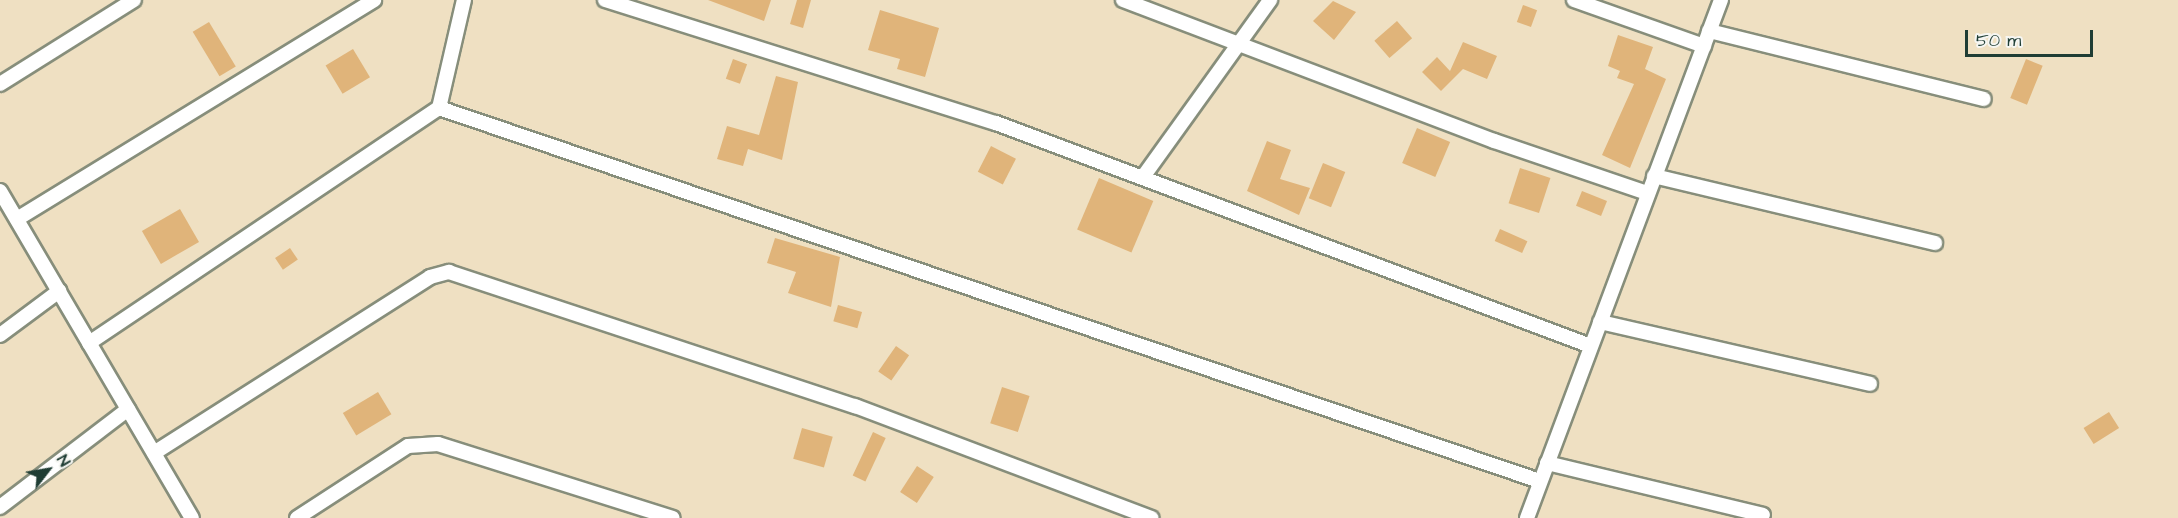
<!DOCTYPE html>
<style>
body{margin:0}
#map{position:relative;width:2178px;height:518px;overflow:hidden;background:#efe0c2;font-family:"Architects Daughter",sans-serif}
div>[style]{position:absolute}
.building>*{inset:0;background:#e0b47a;transform-origin:0 0}
.roads{filter:drop-shadow(2px 0 #878e7b) drop-shadow(-2px 0 #878e7b) drop-shadow(0 2px #878e7b) drop-shadow(0 -2px #878e7b)}
.street>*{height:14px;margin:-7px;padding:0 7px;transform-origin:7px;border-radius:7px;background:#fff}
span{translate:-50% -50%;white-space:nowrap;text-align:center;line-height:1.15;-webkit-text-stroke:5px #f6f6f2;paint-order:stroke}
.north{position:absolute;left:18px;top:440px;width:60px;height:60px;-webkit-text-stroke:4px #f6f6f2;paint-order:stroke;rotate:59deg;font-size:16px;font-weight:700;line-height:24px;text-align:center;color:#1f3d34}
.north::after{content:'';display:block;margin:auto;width:21px;height:27px;background:#1f3d34;clip-path:polygon(50% 0,100% 100%,50% 72%,0 100%)}
.scale{position:absolute;left:1965px;top:30px;width:128px;height:27px;box-sizing:border-box;border:3px solid #1f3d34;border-top:0;padding-left:8px;font-size:18px;line-height:21px;white-space:nowrap;color:#1f3d34;-webkit-text-stroke:4px #f6f6f2;paint-order:stroke}
</style>
<div id="map">
<div class="building">
<i style="clip-path:polygon(708px 0,771px 0,764px 21px)"></i>
<i style="clip-path:polygon(797px 0,811px 0,803px 28px,790px 24px)"></i>
<i style="clip-path:polygon(1333px 1px,1356px 12px,1334px 40px,1313px 21px)"></i>
<i style="left:1523px;top:5px;width:15px;height:18px;rotate:20deg"></i>
<i style="clip-path:polygon(880px 10px,939px 28px,925px 77px,897px 69px,900px 59px,868px 50px)"></i>
<i style="left:1397px;top:21px;width:23px;height:30px;rotate:49deg"></i>
<i style="left:209px;top:22px;width:52px;height:19px;rotate:59deg"></i>
<i style="clip-path:polygon(1618px 35px,1653px 47px,1645px 69px,1666px 79px,1630px 168px,1602px 155px,1634px 84px,1617px 78px,1620px 71px,1608px 66px)"></i>
<i style="clip-path:polygon(1463px 42px,1497px 56px,1487px 79px,1463px 69px,1441px 91px,1422px 72px,1437px 57px,1450px 71px)"></i>
<i style="left:353px;top:49px;width:33px;height:32px;rotate:59deg"></i>
<i style="left:733px;top:59px;width:15px;height:21px;rotate:20deg"></i>
<i style="left:2026px;top:59px;width:18px;height:42px;rotate:22deg"></i>
<i style="clip-path:polygon(776px 76px,798px 82px,782px 160px,748px 149px,743px 166px,717px 159px,727px 126px,759px 135px)"></i>
<i style="left:1417px;top:128px;width:36px;height:38px;rotate:23deg"></i>
<i style="clip-path:polygon(1267px 141px,1291px 150px,1280px 179px,1310px 188px,1299px 215px,1247px 191px)"></i>
<i style="left:991px;top:146px;width:28px;height:29px;rotate:27deg"></i>
<i style="left:1323px;top:163px;width:24px;height:38px;rotate:22deg"></i>
<i style="left:1520px;top:168px;width:32px;height:37px;rotate:18deg"></i>
<i style="left:1099px;top:178px;width:59px;height:56px;rotate:23deg"></i>
<i style="left:1582px;top:191px;width:27px;height:16px;rotate:22deg"></i>
<i style="left:180px;top:209px;width:38px;height:44px;rotate:60deg"></i>
<i style="left:1500px;top:229px;width:30px;height:13px;rotate:24deg"></i>
<i style="clip-path:polygon(775px 238px,840px 257px,831px 307px,788px 293px,796px 272px,767px 263px)"></i>
<i style="left:290px;top:248px;width:14px;height:18px;rotate:56deg"></i>
<i style="left:838px;top:305px;width:25px;height:17px;rotate:16deg"></i>
<i style="left:896px;top:346px;width:16px;height:31px;rotate:35deg"></i>
<i style="left:1002px;top:387px;width:29px;height:38px;rotate:18deg"></i>
<i style="left:378px;top:392px;width:26px;height:41px;rotate:59deg"></i>
<i style="left:2109px;top:412px;width:19px;height:30px;rotate:58deg"></i>
<i style="left:802px;top:428px;width:32px;height:32px;rotate:16deg"></i>
<i style="left:873px;top:432px;width:14px;height:48px;rotate:25deg"></i>
<i style="left:917px;top:466px;width:20px;height:31px;rotate:33deg"></i>
</div>
<div class="roads">
<div class="street">
<i style="left:605px;top:0;width:410px;rotate:17.5deg"></i>
<i style="left:996px;top:123px;width:635px;rotate:20.55deg"></i>
<i style="left:1123px;top:0;width:397px;rotate:20.8deg"></i>
<i style="left:1494px;top:141px;width:162px;rotate:18.8deg"></i>
<i style="left:1574px;top:0;width:138px;rotate:19.5deg"></i>
<i style="left:1709px;top:31px;width:283px;rotate:13.9deg"></i>
<i style="left:0;top:84px;width:158px;rotate:-32.1deg"></i>
<i style="left:439px;top:108px;width:1162px;rotate:18.72deg"></i>
<i style="left:1654px;top:176px;width:289px;rotate:13.4deg"></i>
<i style="left:1143px;top:177px;width:218px;rotate:-54.3deg"></i>
<i style="left:0;top:191px;width:379px;rotate:59.6deg"></i>
<i style="left:17px;top:219px;width:419px;rotate:-31.5deg"></i>
<i style="left:1600px;top:322px;width:277px;rotate:12.9deg"></i>
<i style="left:0;top:335px;width:74px;rotate:-36.7deg"></i>
<i style="left:89px;top:343px;width:422px;rotate:-33.9deg"></i>
<i style="left:439px;top:108px;width:111px;rotate:-77deg"></i>
<i style="left:154px;top:453px;width:327px;rotate:-32.5deg"></i>
<i style="left:430px;top:277px;width:20px;rotate:-15deg"></i>
<i style="left:449px;top:272px;width:428px;rotate:18.3deg"></i>
<i style="left:855px;top:406px;width:317px;rotate:20.7deg"></i>
<i style="left:1547px;top:463px;width:222px;rotate:13.5deg"></i>
<i style="left:0;top:507px;width:161px;rotate:-37.4deg"></i>
<i style="left:297px;top:518px;width:132px;rotate:-33deg"></i>
<i style="left:408px;top:446px;width:30px;rotate:-4deg"></i>
<i style="left:438px;top:444px;width:246px;rotate:17.5deg"></i>
<i style="left:1527px;top:518px;width:553px;rotate:-69.47deg"></i>
</div>
</div>
<div class="north">N</div>
<div class="scale">50 m</div>
</div>
